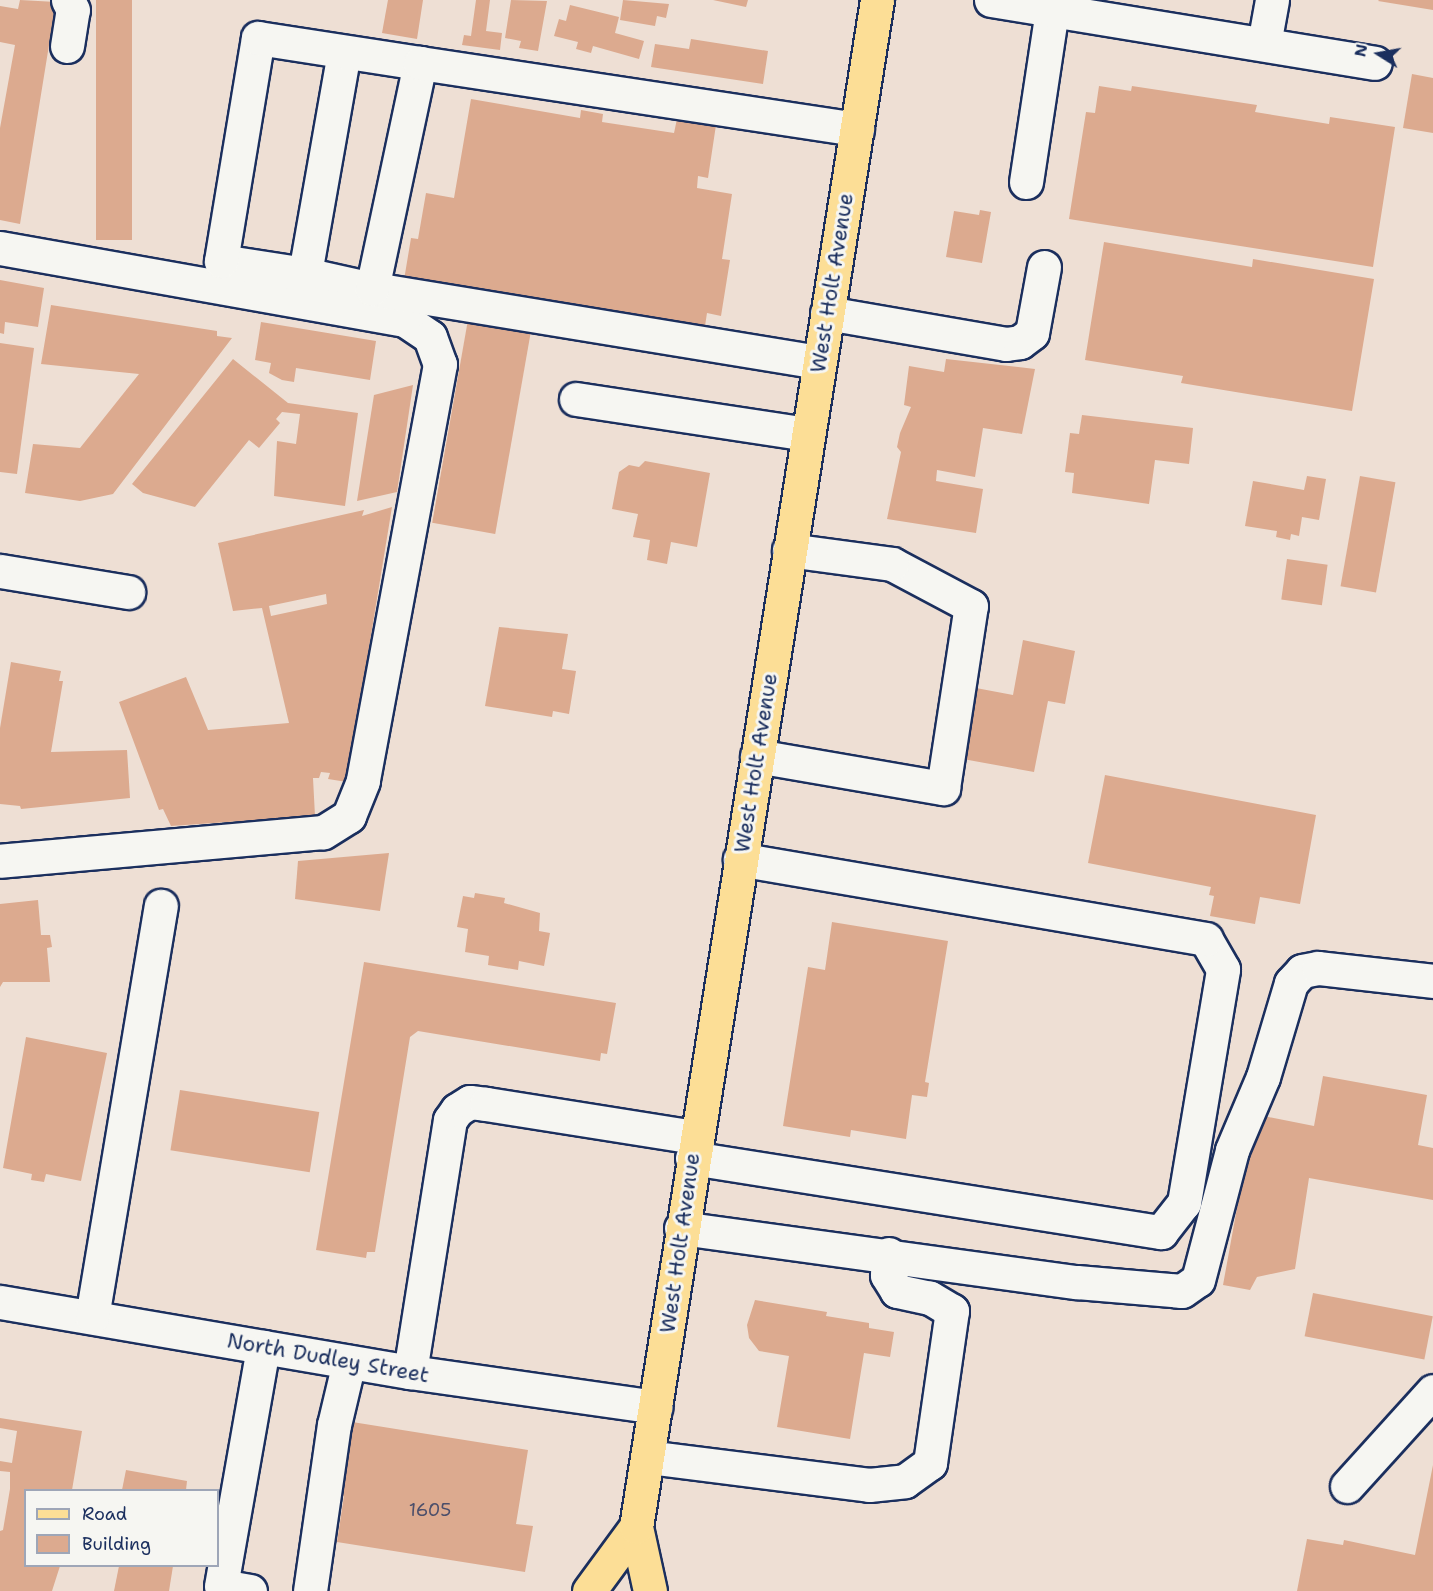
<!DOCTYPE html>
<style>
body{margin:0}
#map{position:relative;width:1433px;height:1591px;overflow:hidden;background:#eedfd4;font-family:"Shantell Sans",sans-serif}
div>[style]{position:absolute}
.building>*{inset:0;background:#dcaa8f;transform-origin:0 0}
.roads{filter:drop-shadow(2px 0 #1b2f5e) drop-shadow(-2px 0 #1b2f5e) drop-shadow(0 2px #1b2f5e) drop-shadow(0 -2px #1b2f5e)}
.minor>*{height:33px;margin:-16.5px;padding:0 16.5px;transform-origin:16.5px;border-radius:16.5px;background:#f6f6f2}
.major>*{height:33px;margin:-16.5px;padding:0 16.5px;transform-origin:16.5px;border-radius:16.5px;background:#fcde96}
span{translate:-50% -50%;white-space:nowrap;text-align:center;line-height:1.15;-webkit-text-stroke:6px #f6f6f2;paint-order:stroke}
.number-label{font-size:18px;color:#4b4e6a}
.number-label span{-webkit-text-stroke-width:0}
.street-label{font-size:21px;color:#1b2f5e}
.legend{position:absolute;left:24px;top:1489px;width:195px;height:78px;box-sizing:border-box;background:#f6f6f2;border:2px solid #9ea6b7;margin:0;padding:8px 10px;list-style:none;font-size:18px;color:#1b2f5e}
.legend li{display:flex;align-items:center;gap:12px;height:30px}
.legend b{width:30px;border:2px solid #9ea6b7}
.north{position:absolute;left:1349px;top:24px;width:60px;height:60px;-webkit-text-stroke:4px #f6f6f2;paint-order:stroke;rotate:281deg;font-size:16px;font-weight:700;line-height:24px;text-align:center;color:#1b2f5e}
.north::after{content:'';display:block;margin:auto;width:21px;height:27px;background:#1b2f5e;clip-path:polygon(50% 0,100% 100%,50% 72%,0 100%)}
</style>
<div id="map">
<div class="building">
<i style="clip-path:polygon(20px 0,56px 2px,20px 224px,0 220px,0 128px,15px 45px,0 42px,0 6px,18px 9px)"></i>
<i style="left:96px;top:0;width:36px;height:240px"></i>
<i style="clip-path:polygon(388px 0,423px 0,417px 39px,382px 33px)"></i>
<i style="clip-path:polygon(476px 0,490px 0,486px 31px,502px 33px,500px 50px,462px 45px,464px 35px,471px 36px)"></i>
<i style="clip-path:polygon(511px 0,547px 1px,538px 51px,519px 48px,521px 41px,505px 38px)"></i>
<i style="clip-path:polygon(623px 0,669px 4px,666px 18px,657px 16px,655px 26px,620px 20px)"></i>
<i style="clip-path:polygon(713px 0,748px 0,746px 7px)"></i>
<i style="clip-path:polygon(1379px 0,1433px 0,1433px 10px,1378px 1px)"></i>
<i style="clip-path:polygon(570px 5px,619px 17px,615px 33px,644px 41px,639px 59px,593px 46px,591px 53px,576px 49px,578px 42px,554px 36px,559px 19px,566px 21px)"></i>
<i style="clip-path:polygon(691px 39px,768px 51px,763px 84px,651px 67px,655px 44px,689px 49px)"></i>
<i style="clip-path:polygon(1412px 74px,1433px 78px,1433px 133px,1403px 128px)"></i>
<i style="clip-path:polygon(1099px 86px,1131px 91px,1132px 86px,1257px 105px,1255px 112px,1329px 124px,1330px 117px,1395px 127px,1373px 267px,1069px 219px,1086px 112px,1095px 113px)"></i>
<i style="clip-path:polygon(471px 99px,580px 118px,581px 110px,603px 114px,602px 122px,674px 133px,677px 119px,716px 125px,708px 178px,698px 176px,697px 188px,732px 194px,722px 259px,730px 260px,721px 316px,707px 313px,705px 326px,404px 280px,411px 238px,418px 239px,426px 193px,454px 198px)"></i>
<i style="clip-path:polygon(980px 210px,991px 212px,982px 263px,946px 257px,954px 211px,979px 215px)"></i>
<i style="clip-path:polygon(1104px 242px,1252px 267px,1253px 259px,1374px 279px,1352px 411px,1181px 383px,1183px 376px,1085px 360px)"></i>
<i style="clip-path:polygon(0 280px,44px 288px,38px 327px,5px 322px,4px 334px,0 333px)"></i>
<i style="clip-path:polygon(51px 305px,217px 331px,217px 336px,232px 338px,113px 494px,80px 501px,25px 493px,33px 444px,80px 448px,139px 374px,41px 364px)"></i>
<i style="left:469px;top:314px;width:64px;height:212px;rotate:10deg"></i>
<i style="clip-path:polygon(261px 322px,376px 341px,370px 380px,296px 368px,294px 382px,282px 380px,269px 373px,271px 363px,255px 360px)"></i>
<i style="clip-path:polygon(0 343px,34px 348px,17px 474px,0 472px)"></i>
<i style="clip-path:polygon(233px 359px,288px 403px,358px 413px,345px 506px,274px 496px,277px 441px,296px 444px,300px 414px,282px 412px,276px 419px,280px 423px,259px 448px,249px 440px,195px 507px,143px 493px,132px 484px)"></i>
<i style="clip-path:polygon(946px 359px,1035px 369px,1022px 434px,983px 428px,975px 477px,937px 470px,936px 481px,983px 489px,976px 533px,887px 519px,901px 452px,897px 447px,900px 433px,911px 407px,904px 405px,909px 366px,944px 372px)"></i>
<i style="clip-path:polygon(413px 385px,397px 492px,357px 501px,374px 395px)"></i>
<i style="clip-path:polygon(1082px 415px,1193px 428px,1189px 464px,1155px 460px,1149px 504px,1072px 493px,1074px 473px,1065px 472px,1070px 433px,1079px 434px)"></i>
<i style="clip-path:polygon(645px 461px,710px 473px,697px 547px,671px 542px,667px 564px,647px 560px,650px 540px,633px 537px,638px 514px,612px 509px,619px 472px,629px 465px,639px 467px)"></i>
<i style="clip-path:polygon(1307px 476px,1326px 479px,1319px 520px,1302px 517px,1299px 536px,1291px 534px,1290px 540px,1276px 537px,1277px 531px,1245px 526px,1253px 481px,1304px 490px)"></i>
<i style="left:1360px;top:476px;width:36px;height:112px;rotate:10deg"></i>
<i style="clip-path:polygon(evenodd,392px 507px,347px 782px,328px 779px,330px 773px,321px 772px,319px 778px,313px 778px,315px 816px,171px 826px,163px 809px,159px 810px,119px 702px,186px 677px,208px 730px,289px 723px,262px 608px,233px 611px,218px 543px,364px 510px,362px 516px,392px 507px,326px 594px,327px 604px,271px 616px,269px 606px,326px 594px)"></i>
<i style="left:1287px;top:559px;width:41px;height:41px;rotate:8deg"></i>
<i style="clip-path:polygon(499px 627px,568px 634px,562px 669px,576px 671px,569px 714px,553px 711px,552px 717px,485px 706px)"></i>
<i style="clip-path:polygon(1023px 640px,1075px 651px,1065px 704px,1048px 701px,1034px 772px,963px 759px,976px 688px,1013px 695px)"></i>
<i style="clip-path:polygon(11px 662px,61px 671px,59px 681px,63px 681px,51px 752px,127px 750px,130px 798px,21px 809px,20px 806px,0 804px,0 728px)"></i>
<i style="clip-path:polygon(1105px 775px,1316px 815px,1300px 904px,1260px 897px,1255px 924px,1210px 916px,1214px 896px,1209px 895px,1211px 887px,1088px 863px)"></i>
<i style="clip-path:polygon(389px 853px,380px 911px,295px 899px,298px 861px)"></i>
<i style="clip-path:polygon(475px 893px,505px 898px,504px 903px,540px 913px,539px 931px,550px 933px,544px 966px,519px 961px,518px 970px,488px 965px,489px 956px,465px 952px,468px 929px,457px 927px,463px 896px,474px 898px)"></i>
<i style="clip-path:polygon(38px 900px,41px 935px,50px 935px,52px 947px,47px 948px,50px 982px,3px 982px,0 987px,0 904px)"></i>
<i style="clip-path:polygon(832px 922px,948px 941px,925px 1082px,929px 1083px,927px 1097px,912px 1095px,906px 1139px,851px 1130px,850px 1137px,783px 1126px,808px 967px,825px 970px)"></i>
<i style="clip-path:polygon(364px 962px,616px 1003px,607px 1054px,601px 1053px,600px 1061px,418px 1031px,410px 1037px,375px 1252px,367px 1252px,366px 1258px,316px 1250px)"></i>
<i style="clip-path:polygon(26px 1037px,107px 1053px,81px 1181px,46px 1174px,44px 1182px,31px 1180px,32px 1174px,3px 1168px)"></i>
<i style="clip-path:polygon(1323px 1076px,1427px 1095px,1418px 1145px,1433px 1148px,1433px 1200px,1309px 1178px,1295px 1269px,1257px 1277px,1250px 1290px,1223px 1285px,1247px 1153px,1251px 1153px,1258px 1115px,1314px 1126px)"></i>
<i style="left:180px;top:1090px;width:141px;height:61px;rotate:9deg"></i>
<i style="left:1313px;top:1293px;width:122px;height:44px;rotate:11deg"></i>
<i style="clip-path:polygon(755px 1300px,827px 1312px,826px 1316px,869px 1323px,869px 1328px,894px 1332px,890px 1357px,864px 1353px,850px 1439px,777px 1427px,789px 1356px,759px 1351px,749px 1338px,747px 1325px)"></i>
<i style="clip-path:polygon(0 1418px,82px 1431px,72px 1490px,26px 1490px,26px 1566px,60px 1566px,52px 1591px,0 1591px,0 1531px,3px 1530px,10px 1489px,10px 1472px,0 1471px,0 1461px,12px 1463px,17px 1431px,0 1428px)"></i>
<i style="clip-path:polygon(346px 1421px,528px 1450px,516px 1524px,533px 1526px,525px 1572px,337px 1542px,344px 1496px,335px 1495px)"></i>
<i style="clip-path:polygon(1433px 1465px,1433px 1591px,1297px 1591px,1307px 1539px,1343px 1545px,1344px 1540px,1415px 1555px)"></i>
<i style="clip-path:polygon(126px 1470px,187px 1481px,186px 1490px,122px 1490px)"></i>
<i style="clip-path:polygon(119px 1566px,173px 1566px,169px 1591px,114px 1591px)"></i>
</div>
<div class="roads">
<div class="minor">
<i style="left:991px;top:0;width:62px;rotate:9.3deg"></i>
<i style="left:1052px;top:10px;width:10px;rotate:-84deg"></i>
<i style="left:1264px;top:44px;width:45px;rotate:-79.7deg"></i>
<i style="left:67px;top:46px;width:36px;rotate:-81deg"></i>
<i style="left:73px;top:10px;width:11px;rotate:-117deg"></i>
<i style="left:344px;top:52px;width:225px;rotate:100deg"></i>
<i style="left:305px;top:274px;width:69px;rotate:12.6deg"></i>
<i style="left:1026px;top:182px;width:174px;rotate:-81.4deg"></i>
<i style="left:1052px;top:10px;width:327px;rotate:9.3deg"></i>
<i style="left:0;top:248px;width:411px;rotate:10.1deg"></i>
<i style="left:405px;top:320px;width:30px;rotate:34deg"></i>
<i style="left:430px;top:337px;width:29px;rotate:70deg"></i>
<i style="left:440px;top:364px;width:424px;rotate:100.5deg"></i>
<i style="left:363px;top:781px;width:38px;rotate:112deg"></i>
<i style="left:349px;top:816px;width:31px;rotate:148deg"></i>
<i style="left:323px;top:832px;width:324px;rotate:174.9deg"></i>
<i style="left:305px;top:274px;width:85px;rotate:-171.2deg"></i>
<i style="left:221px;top:261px;width:226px;rotate:-80.6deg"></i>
<i style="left:258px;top:38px;width:164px;rotate:8.8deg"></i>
<i style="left:827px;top:313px;width:182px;rotate:9.8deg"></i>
<i style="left:1006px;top:344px;width:14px;rotate:-8deg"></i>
<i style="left:1020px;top:342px;width:15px;rotate:-37deg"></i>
<i style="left:1032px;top:333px;width:67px;rotate:-79.7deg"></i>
<i style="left:819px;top:362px;width:453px;rotate:-170.7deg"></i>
<i style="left:372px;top:289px;width:231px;rotate:-78deg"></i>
<i style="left:420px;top:63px;width:442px;rotate:8.6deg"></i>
<i style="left:576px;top:399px;width:234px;rotate:8.6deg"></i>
<i style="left:0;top:571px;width:130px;rotate:9.3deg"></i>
<i style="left:757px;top:756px;width:189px;rotate:9.8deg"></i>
<i style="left:943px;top:788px;width:184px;rotate:-81.3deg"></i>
<i style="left:971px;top:606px;width:89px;rotate:-152deg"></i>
<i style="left:892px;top:564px;width:104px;rotate:-172.3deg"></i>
<i style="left:692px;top:1158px;width:475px;rotate:9deg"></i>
<i style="left:1161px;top:1232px;width:37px;rotate:-52deg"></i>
<i style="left:1184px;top:1203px;width:237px;rotate:-80.5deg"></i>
<i style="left:1223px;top:969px;width:34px;rotate:-120deg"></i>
<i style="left:1206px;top:939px;width:473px;rotate:-170.3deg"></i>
<i style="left:681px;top:1228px;width:400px;rotate:7.8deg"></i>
<i style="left:1077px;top:1282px;width:105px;rotate:4.9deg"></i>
<i style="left:1182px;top:1291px;width:19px;rotate:-35deg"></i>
<i style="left:1198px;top:1280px;width:134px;rotate:-75.3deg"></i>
<i style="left:1232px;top:1150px;width:79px;rotate:-67deg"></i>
<i style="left:1263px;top:1077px;width:98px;rotate:-73.4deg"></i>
<i style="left:1291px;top:983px;width:16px;rotate:-47deg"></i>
<i style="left:1302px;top:971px;width:16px;rotate:-11deg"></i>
<i style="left:1318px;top:968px;width:116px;rotate:6.4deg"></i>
<i style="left:0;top:1302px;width:416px;rotate:9.7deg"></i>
<i style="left:410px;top:1372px;width:248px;rotate:8.1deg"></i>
<i style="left:92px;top:1317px;width:417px;rotate:-80.5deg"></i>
<i style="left:410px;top:1372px;width:255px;rotate:-81deg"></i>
<i style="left:450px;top:1120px;width:12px;rotate:-55deg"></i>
<i style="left:457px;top:1110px;width:15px;rotate:-32deg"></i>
<i style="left:470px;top:1102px;width:16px;rotate:7deg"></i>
<i style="left:486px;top:1104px;width:212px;rotate:9deg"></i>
<i style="left:648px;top:1457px;width:223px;rotate:7.2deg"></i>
<i style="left:869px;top:1485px;width:36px;rotate:-6deg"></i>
<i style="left:905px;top:1481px;width:31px;rotate:-36deg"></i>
<i style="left:930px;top:1463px;width:154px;rotate:-81.8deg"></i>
<i style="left:952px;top:1311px;width:26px;rotate:-149deg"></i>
<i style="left:930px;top:1298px;width:34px;rotate:-168deg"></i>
<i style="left:897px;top:1291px;width:19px;rotate:-122deg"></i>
<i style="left:887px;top:1275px;width:21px;rotate:-85deg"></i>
<i style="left:1347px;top:1486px;width:128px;rotate:-47.8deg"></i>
<i style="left:250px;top:1591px;width:29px;rotate:-170deg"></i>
<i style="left:221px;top:1586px;width:243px;rotate:-80deg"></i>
<i style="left:310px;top:1591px;width:168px;rotate:-81.8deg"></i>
<i style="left:334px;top:1425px;width:65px;rotate:-76.6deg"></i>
</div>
<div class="major">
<i style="left:589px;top:1591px;width:79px;rotate:-53.7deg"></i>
<i style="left:650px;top:1591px;width:66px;rotate:-102.3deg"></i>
<i style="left:636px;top:1527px;width:1546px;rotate:-81.03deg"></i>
</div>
</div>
<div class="number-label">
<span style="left:430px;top:1510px">1605</span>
</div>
<div class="street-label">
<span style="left:832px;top:283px;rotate:-81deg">West Holt Avenue</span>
<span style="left:756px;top:763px;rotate:-81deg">West Holt Avenue</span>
<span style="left:680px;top:1243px;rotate:-82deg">West Holt Avenue</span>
<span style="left:328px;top:1358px;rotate:10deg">North Dudley Street</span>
</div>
<ul class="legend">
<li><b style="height:8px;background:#fcde96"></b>Road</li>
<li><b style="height:16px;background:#dcaa8f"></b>Building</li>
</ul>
<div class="north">N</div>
</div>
